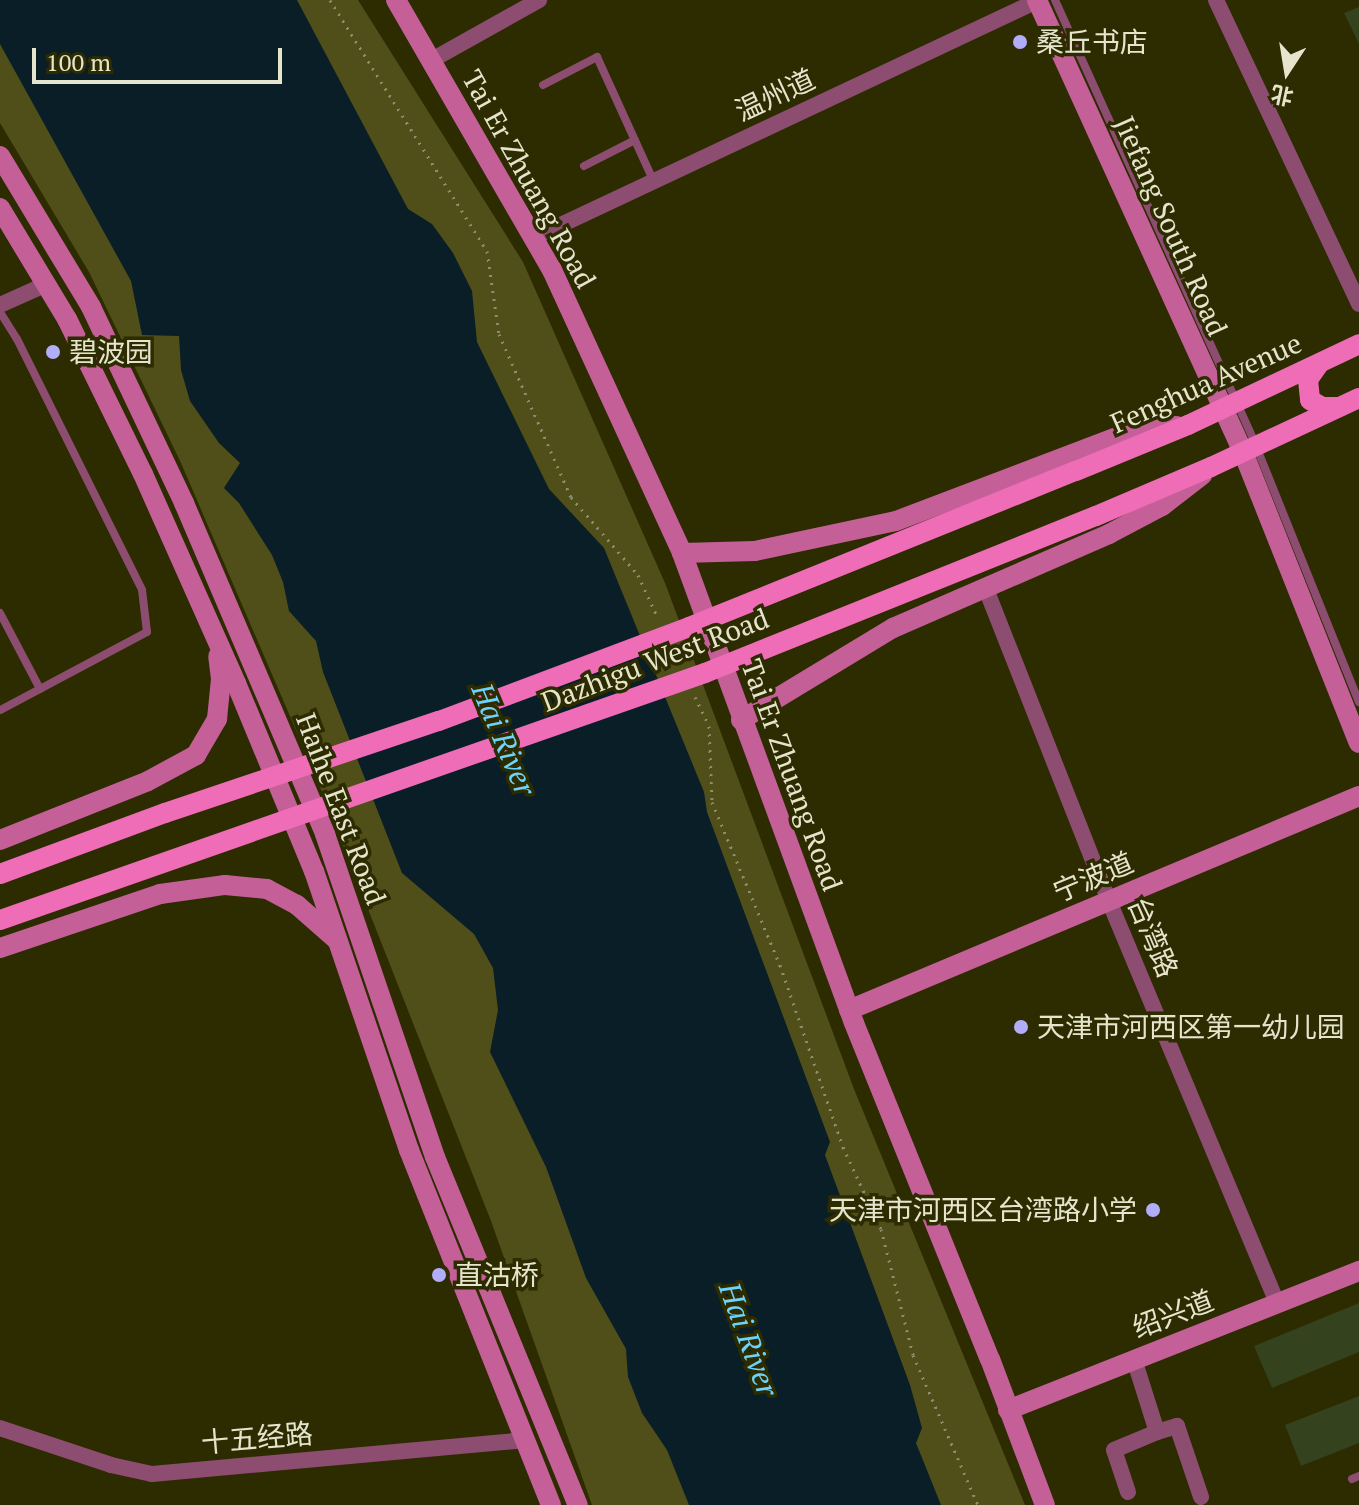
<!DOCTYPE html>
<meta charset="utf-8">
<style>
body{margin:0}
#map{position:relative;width:1359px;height:1505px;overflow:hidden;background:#2d2b00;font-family:"PT Serif","Noto Sans SC",serif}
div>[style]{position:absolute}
.green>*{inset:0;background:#504e19}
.water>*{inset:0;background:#091e26}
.building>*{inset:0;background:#34421e}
.path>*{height:3px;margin-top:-1.5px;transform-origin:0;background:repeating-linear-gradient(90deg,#8e8d6c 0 2px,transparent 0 8px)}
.lane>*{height:8px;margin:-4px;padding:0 4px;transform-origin:4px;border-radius:4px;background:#8d4d70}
.street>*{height:16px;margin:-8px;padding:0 8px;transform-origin:8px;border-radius:8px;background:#8d4d70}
.secondary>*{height:20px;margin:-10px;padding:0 10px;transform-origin:10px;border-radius:10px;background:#c45f98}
.primary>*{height:20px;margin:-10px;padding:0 10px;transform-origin:10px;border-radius:10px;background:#ef6cb7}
.primary-bridge>*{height:20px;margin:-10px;padding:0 10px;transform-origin:10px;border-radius:10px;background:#ef6cb7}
.dots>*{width:22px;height:22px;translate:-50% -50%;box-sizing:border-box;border:4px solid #2d2b00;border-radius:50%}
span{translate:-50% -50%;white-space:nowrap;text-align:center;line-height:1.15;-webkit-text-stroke:7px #2d2b00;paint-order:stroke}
.poi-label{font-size:28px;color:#e5e5ce}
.left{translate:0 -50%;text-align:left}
.right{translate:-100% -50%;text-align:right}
.street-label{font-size:28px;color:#e5e5ce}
.water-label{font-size:30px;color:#6ed3fc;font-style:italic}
.north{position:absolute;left:1247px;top:32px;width:80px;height:80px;-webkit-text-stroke:6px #2d2b00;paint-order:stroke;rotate:192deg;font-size:22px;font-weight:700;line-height:32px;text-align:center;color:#e5e5ce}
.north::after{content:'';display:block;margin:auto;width:28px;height:36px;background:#e5e5ce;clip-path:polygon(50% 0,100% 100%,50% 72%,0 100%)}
.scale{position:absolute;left:32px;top:48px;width:250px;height:36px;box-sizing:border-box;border:4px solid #e5e5ce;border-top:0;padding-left:10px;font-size:24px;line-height:28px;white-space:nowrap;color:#e5e5ce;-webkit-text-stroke:6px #2d2b00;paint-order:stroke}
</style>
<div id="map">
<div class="green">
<i style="clip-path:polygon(0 0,358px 0,523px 262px,665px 583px,854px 1089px,1025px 1505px,592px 1505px,491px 1221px,314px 772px,181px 463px,89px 272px,0 123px)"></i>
</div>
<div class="water">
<i style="clip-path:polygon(0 0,297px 0,408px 209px,432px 224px,453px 253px,472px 291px,477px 342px,549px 489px,604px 548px,704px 792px,707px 812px,830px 1142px,825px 1155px,910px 1385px,922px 1428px,916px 1443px,941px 1505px,689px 1505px,667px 1450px,642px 1413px,628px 1377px,626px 1349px,586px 1278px,546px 1167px,490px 1052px,498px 1010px,493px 968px,474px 934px,402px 873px,323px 672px,316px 641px,289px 611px,283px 582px,272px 555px,239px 503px,224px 488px,240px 463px,219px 443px,190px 401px,181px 370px,179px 336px,142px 335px,131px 281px,0 44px)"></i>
</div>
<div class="building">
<i style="clip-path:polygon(1359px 7px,1359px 44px,1344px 13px)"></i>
<i style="clip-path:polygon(1359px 1303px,1359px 1352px,1272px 1388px,1254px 1346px)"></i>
<i style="clip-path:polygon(1359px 1396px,1359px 1443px,1301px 1466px,1285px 1425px)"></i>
</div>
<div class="path">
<i style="left:330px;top:0;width:296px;rotate:58deg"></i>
<i style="left:487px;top:251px;width:84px;rotate:81.8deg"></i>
<i style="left:499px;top:334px;width:178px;rotate:66.2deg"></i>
<i style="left:571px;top:497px;width:103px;rotate:49.3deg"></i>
<i style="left:638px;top:575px;width:47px;rotate:65.1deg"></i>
<i style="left:695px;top:697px;width:32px;rotate:64deg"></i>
<i style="left:709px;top:726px;width:76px;rotate:87.7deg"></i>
<i style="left:712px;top:802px;width:177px;rotate:67.4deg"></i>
<i style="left:780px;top:965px;width:193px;rotate:70.9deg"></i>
<i style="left:843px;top:1147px;width:90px;rotate:65.1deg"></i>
<i style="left:881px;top:1229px;width:130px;rotate:75.7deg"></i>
<i style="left:913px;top:1355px;width:163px;rotate:66.6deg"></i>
</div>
<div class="lane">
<i style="left:1055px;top:0;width:489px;rotate:65.7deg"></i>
<i style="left:1256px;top:446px;width:276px;rotate:68.1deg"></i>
<i style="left:543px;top:85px;width:61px;rotate:-27.4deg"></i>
<i style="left:597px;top:57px;width:135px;rotate:65.5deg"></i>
<i style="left:584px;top:166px;width:57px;rotate:-27deg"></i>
<i style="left:0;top:312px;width:32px;rotate:58deg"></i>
<i style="left:17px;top:339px;width:280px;rotate:63.5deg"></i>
<i style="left:142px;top:590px;width:42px;rotate:83.2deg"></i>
<i style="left:147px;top:632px;width:166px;rotate:152deg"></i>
<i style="left:0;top:613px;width:86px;rotate:62.2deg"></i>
<i style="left:1352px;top:1479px;width:8px;rotate:-23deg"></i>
</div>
<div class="street">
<i style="left:1216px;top:0;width:336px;rotate:64.8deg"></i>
<i style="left:430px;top:61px;width:125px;rotate:-29.2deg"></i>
<i style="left:533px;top:238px;width:559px;rotate:-25.19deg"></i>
<i style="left:0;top:305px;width:51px;rotate:-24.1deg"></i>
<i style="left:986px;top:589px;width:335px;rotate:68.5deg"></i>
<i style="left:1109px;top:901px;width:436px;rotate:67.3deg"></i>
<i style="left:0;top:1428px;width:117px;rotate:18.4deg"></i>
<i style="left:111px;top:1465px;width:42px;rotate:12.4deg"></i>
<i style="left:152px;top:1474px;width:375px;rotate:-5.2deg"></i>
<i style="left:1157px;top:1432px;width:21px;rotate:-17deg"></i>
<i style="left:1177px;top:1426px;width:75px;rotate:71.3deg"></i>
<i style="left:1128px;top:1492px;width:44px;rotate:-108.4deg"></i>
<i style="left:1114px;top:1450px;width:47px;rotate:-22.7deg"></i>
<i style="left:1157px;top:1432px;width:77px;rotate:-107.5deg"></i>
</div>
<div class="secondary">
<i style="left:396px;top:0;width:312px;rotate:60deg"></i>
<i style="left:552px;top:270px;width:311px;rotate:65.3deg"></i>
<i style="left:682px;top:553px;width:500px;rotate:69.9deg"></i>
<i style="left:854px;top:1023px;width:362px;rotate:68deg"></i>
<i style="left:990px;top:1359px;width:156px;rotate:69.4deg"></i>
<i style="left:1037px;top:0;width:497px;rotate:65.5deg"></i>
<i style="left:1243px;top:452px;width:313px;rotate:68.3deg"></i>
<i style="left:0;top:156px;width:176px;rotate:58.9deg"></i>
<i style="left:91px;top:307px;width:217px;rotate:64.6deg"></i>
<i style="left:184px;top:503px;width:360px;rotate:66.9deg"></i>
<i style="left:325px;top:834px;width:341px;rotate:71.2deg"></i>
<i style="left:435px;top:1157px;width:376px;rotate:67.7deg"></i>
<i style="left:0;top:208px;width:130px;rotate:58.9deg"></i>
<i style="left:67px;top:319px;width:173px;rotate:63.9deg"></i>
<i style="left:143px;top:474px;width:229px;rotate:66deg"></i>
<i style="left:236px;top:683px;width:204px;rotate:67.5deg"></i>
<i style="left:314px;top:871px;width:295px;rotate:71.2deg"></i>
<i style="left:409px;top:1150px;width:382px;rotate:68.2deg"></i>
<i style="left:682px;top:553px;width:73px;rotate:-1.6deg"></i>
<i style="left:755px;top:551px;width:144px;rotate:-12deg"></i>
<i style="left:896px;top:521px;width:248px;rotate:-20.8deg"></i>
<i style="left:1128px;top:433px;width:49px;rotate:-8.3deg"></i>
<i style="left:741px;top:720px;width:178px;rotate:-31.2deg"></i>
<i style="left:893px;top:628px;width:236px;rotate:-23.5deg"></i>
<i style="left:1109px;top:534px;width:60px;rotate:-27.8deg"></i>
<i style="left:1162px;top:506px;width:51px;rotate:-37.8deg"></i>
<i style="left:0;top:840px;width:159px;rotate:-21.7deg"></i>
<i style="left:148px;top:781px;width:55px;rotate:-28.4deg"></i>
<i style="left:196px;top:755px;width:42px;rotate:-59.7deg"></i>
<i style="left:217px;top:719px;width:40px;rotate:-84.3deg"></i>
<i style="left:221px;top:679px;width:23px;rotate:-97deg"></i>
<i style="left:0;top:948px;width:169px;rotate:-18.6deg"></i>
<i style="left:160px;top:894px;width:66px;rotate:-7.9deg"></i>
<i style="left:225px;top:885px;width:42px;rotate:5.4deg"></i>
<i style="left:267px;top:889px;width:34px;rotate:28deg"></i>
<i style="left:297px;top:905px;width:53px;rotate:41.2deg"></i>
<i style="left:849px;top:1010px;width:553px;rotate:-22.76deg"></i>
<i style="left:1008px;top:1410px;width:378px;rotate:-21.6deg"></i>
</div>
<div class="primary">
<i style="left:1319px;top:364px;width:19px;rotate:125deg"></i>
<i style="left:1308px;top:380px;width:20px;rotate:84deg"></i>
<i style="left:1310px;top:400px;width:14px;rotate:30deg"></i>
<i style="left:1322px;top:407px;width:17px"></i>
<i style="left:1076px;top:471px;width:121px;rotate:-22.3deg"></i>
<i style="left:1188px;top:425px;width:189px;rotate:-25.3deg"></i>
<i style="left:1096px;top:516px;width:125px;rotate:-23.1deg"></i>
<i style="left:1211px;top:467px;width:163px;rotate:-25deg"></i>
</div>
<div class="primary-bridge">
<i style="left:0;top:874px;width:176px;rotate:-20.3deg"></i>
<i style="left:165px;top:813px;width:289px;rotate:-18.6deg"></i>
<i style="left:439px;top:721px;width:267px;rotate:-20.6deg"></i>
<i style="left:689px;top:627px;width:417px;rotate:-22deg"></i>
<i style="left:0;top:920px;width:747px;rotate:-19.31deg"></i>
<i style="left:705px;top:673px;width:421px;rotate:-21.9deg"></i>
</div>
<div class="dots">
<i style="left:1020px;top:42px;background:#b2adf9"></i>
<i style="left:53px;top:352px;background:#b2adf9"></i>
<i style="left:1021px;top:1027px;background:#b2adf9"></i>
<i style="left:1153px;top:1210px;background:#b2adf9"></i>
<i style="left:439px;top:1275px;background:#b2adf9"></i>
</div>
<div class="poi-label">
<span class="left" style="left:1036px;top:42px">桑丘书店</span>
<span class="left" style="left:69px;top:352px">碧波园</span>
<span class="left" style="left:1037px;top:1027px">天津市河西区第一幼儿园</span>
<span class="right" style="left:1137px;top:1210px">天津市河西区台湾路小学</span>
<span class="left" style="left:455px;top:1275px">直沽桥</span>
</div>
<div class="street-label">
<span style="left:775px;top:95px;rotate:-25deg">温州道</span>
<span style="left:529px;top:179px;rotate:61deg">Tai Er Zhuang Road</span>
<span style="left:1171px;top:226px;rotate:66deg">Jiefang South Road</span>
<span style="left:1206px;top:383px;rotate:-24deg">Fenghua Avenue</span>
<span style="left:655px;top:660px;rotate:-21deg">Dazhigu West Road</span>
<span style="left:792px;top:775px;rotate:70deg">Tai Er Zhuang Road</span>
<span style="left:341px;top:809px;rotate:69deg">Haihe East Road</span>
<span style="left:1093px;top:877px;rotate:-23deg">宁波道</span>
<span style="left:1153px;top:937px;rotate:67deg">台湾路</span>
<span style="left:1173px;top:1314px;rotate:-21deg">绍兴道</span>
<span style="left:257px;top:1438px;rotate:-5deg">十五经路</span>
</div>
<div class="water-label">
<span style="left:504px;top:739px;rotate:67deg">Hai River</span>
<span style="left:749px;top:1339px;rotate:70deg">Hai River</span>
</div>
<div class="north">北</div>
<div class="scale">100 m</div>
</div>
